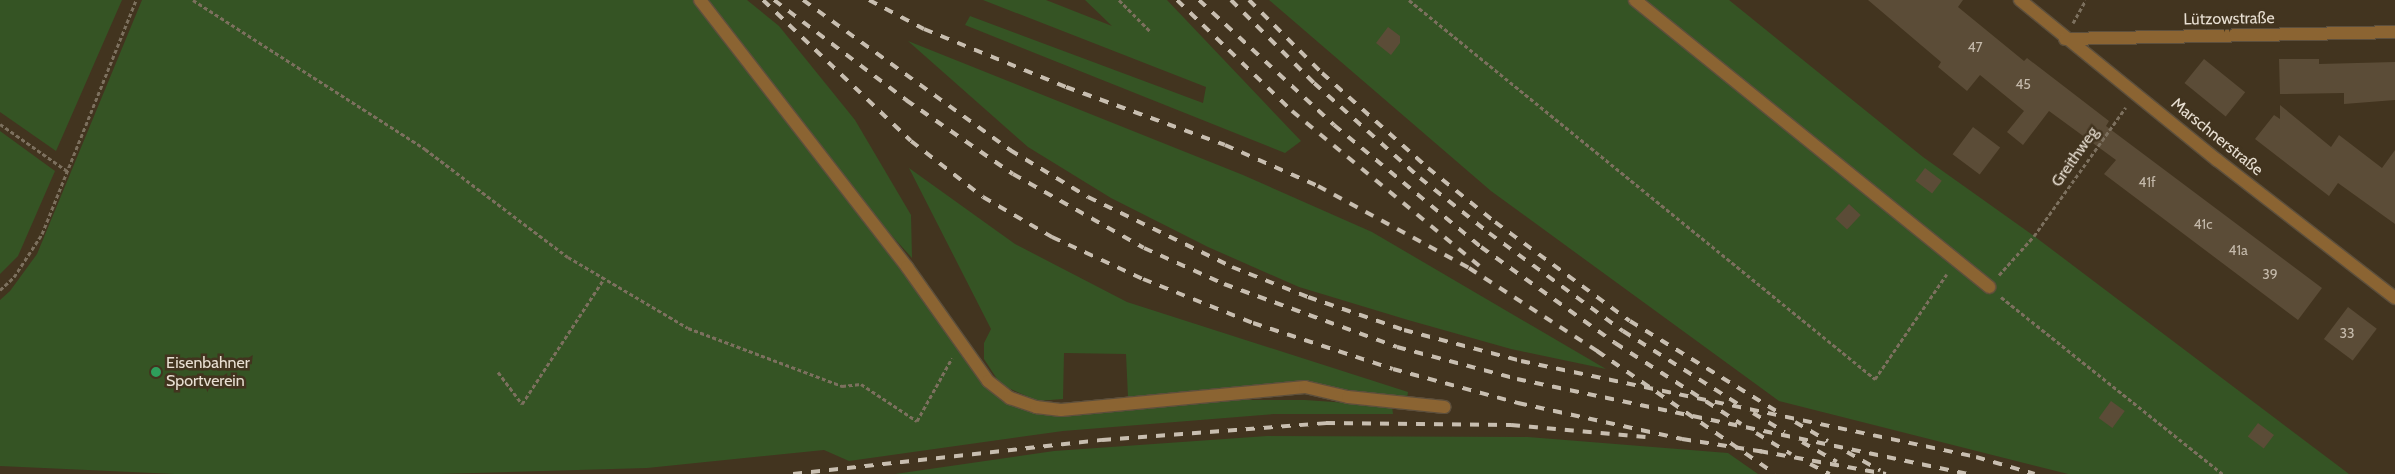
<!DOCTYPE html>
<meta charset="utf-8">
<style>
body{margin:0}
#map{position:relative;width:2395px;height:474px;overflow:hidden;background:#42341f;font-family:Cabin,sans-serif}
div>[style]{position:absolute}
.green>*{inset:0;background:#355424}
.building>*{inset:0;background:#5b4c37;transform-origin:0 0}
.path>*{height:3px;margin-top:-1.5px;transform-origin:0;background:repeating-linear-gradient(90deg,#7c705e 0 4px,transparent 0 6.5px)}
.roads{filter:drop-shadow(1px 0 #5d4f3c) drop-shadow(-1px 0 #5d4f3c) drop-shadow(0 1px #5d4f3c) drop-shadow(0 -1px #5d4f3c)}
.minor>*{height:12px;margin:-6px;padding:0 6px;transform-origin:6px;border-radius:6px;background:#8b6432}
.rail>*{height:4px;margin-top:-2px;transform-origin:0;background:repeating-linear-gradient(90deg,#c8beb0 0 9px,transparent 0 18px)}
.dots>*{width:14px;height:14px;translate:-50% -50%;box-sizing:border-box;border:2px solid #42341f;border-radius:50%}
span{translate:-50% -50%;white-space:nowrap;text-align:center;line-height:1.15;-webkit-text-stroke:5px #42341f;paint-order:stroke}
.number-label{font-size:14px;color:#c5baab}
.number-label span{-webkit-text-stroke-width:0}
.street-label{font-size:16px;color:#e8dfd2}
.poi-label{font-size:16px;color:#e8dfd2}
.left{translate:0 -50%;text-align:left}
</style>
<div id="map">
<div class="green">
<i style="clip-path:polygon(0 0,122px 0,56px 151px,0 112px)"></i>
<i style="clip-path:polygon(142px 0,695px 0,892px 257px,983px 385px,1009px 402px,1036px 411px,1231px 400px,1305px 400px,1392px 406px,1393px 414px,1274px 414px,1063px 431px,849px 461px,824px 450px,647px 468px,438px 474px,175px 474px,0 466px,0 300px,10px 291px,37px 254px)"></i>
<i style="clip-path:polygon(707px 0,747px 0,779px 26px,855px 120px,911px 215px,912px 258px,884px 227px)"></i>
<i style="clip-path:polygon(983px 0,1046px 0,1112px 26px,1085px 0,1167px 0,1301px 141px,1285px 153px,965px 25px,970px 16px,1203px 103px,1206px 87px)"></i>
<i style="clip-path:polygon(1269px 0,1729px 0,1923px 157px,2034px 236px,2349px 474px,2068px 474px,1779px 401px,1491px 191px)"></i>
<i style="clip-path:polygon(908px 41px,1243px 175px,1372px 232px,1606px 369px,1511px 349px,1408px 320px,1299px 287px,1208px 247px,1111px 198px,1028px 147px)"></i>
<i style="clip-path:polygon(0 131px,55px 171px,18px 256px,0 274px)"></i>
<i style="clip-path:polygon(909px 168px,1015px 244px,1127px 302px,1408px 392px,1407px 399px,1311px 384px,1284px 383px,1128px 397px,1126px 354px,1064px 353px,1063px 399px,1038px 401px,1001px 385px,984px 359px,984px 343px,991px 329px)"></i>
<i style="clip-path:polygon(1267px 436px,1528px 437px,1728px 453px,1758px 474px,895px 474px,1054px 451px)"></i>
</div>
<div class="building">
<i style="clip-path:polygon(1868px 0,1963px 0,1958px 7px,2024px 61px,2027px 58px,2109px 121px,2106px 126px,2322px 288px,2298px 320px,2104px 174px,2116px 160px,2049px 111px,2023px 145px,2007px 132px,2024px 111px,1980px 75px,1967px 91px,1938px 67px,1941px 62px)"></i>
<i style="clip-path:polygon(1388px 27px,1400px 36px,1400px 43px,1391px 55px,1376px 43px)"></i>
<i style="left:2204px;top:59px;width:53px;height:31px;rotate:39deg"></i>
<i style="clip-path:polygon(2279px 59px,2319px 59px,2319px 64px,2395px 62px,2395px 100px,2344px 104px,2344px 93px,2280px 94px)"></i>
<i style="clip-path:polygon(2280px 105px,2331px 147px,2339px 135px,2382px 168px,2395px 150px,2395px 224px,2338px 183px,2329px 196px,2255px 139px,2274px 115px,2280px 119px)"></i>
<i style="left:1973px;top:127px;width:34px;height:34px;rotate:37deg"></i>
<i style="left:1925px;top:168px;width:21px;height:16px;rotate:37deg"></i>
<i style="left:1849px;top:204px;width:16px;height:20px;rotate:43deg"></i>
<i style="left:2348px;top:307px;width:36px;height:40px;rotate:37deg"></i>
<i style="left:2111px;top:401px;width:17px;height:21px;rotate:36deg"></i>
<i style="left:2258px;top:423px;width:20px;height:17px;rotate:37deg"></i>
</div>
<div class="path">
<i style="left:193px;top:0;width:276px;rotate:32.7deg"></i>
<i style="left:425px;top:149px;width:179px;rotate:37.1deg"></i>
<i style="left:568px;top:257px;width:139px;rotate:30.6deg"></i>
<i style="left:688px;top:328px;width:165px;rotate:20.6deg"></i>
<i style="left:842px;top:386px;width:19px;rotate:-6deg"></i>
<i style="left:861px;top:384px;width:67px;rotate:33.5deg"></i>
<i style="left:917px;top:421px;width:72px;rotate:-60.9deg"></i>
<i style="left:1119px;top:0;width:45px;rotate:45deg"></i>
<i style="left:1409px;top:0;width:601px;rotate:39.12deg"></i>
<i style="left:1875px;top:379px;width:127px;rotate:-55.6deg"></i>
<i style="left:2073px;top:23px;width:26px;rotate:-61deg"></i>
<i style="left:0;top:124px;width:82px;rotate:35deg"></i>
<i style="left:1999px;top:275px;width:52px;rotate:-48.1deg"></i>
<i style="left:2034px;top:236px;width:158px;rotate:-54.5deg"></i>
<i style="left:0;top:290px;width:19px;rotate:-43deg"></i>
<i style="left:14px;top:277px;width:51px;rotate:-56.9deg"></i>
<i style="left:42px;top:234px;width:252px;rotate:-68.1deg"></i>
<i style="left:2001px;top:297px;width:284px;rotate:38.6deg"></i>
<i style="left:498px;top:372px;width:40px;rotate:53deg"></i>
<i style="left:522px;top:404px;width:148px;rotate:-56.8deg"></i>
</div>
<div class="roads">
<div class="minor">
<i style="left:700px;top:0;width:338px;rotate:52.2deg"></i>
<i style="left:907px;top:267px;width:140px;rotate:54.6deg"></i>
<i style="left:988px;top:381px;width:28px;rotate:38deg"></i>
<i style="left:1010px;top:398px;width:28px;rotate:19deg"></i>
<i style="left:1036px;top:407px;width:25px;rotate:7deg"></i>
<i style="left:1061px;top:410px;width:245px;rotate:-5.4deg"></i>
<i style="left:1305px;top:387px;width:44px;rotate:13.1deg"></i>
<i style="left:1348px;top:397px;width:97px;rotate:5.9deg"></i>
<i style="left:1635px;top:0;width:456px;rotate:39deg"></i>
<i style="left:2020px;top:0;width:254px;rotate:39.1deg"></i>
<i style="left:2217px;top:160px;width:225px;rotate:37.8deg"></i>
<i style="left:2065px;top:39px;width:330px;rotate:-1.2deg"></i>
</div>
</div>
<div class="rail">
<i style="left:763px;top:0;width:204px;rotate:43.6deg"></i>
<i style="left:911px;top:141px;width:91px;rotate:37.9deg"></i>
<i style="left:983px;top:197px;width:80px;rotate:30.1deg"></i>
<i style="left:1052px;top:237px;width:100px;rotate:24.8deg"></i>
<i style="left:1143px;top:279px;width:118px;rotate:21.8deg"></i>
<i style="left:1253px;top:323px;width:147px;rotate:18.2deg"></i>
<i style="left:1393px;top:369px;width:130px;rotate:15.2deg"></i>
<i style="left:1518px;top:403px;width:168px;rotate:12.4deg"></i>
<i style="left:1682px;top:439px;width:84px;rotate:8.9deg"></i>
<i style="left:774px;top:0;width:166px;rotate:37.1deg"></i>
<i style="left:906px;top:100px;width:130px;rotate:34.7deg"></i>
<i style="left:1013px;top:174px;width:150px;rotate:29.5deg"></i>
<i style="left:1144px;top:248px;width:88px;rotate:24.2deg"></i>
<i style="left:1224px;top:284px;width:184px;rotate:20deg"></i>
<i style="left:1397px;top:347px;width:124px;rotate:14.9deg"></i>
<i style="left:1517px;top:379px;width:462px;rotate:11.9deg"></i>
<i style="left:803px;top:0;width:256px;rotate:35.9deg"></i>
<i style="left:1010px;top:150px;width:91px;rotate:31.1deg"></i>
<i style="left:1088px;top:197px;width:160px;rotate:25.9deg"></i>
<i style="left:1232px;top:267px;width:82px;rotate:21.5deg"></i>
<i style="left:1308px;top:297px;width:102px;rotate:19deg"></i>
<i style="left:1404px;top:330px;width:121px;rotate:14.8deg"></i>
<i style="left:1521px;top:361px;width:465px;rotate:11.9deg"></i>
<i style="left:1976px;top:457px;width:61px;rotate:16.1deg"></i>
<i style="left:869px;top:0;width:62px;rotate:27.8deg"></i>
<i style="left:924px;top:29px;width:153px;rotate:22.2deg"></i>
<i style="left:1066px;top:87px;width:169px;rotate:20deg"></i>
<i style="left:1225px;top:145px;width:102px;rotate:23.8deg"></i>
<i style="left:1318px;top:186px;width:172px;rotate:28.5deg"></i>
<i style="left:1469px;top:268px;width:158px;rotate:32.9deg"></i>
<i style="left:1177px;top:0;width:160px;rotate:44deg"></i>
<i style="left:1292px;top:111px;width:248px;rotate:39.6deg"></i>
<i style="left:1199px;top:0;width:184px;rotate:42.8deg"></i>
<i style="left:1334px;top:125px;width:191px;rotate:39.7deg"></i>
<i style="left:1481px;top:247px;width:165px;rotate:35.6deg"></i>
<i style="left:1615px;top:343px;width:150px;rotate:32.7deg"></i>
<i style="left:1231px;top:0;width:117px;rotate:45deg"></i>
<i style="left:1314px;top:83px;width:142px;rotate:41.9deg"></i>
<i style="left:1420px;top:178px;width:88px;rotate:38.6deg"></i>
<i style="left:1489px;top:233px;width:166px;rotate:36.2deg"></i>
<i style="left:1623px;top:331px;width:136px;rotate:32.4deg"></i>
<i style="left:1249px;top:0;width:103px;rotate:45deg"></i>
<i style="left:1322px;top:73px;width:142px;rotate:41.9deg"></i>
<i style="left:1428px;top:168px;width:86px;rotate:38.9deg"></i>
<i style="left:1495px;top:222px;width:167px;rotate:36.3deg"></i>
<i style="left:1630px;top:321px;width:174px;rotate:31.6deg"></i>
<i style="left:1597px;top:351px;width:216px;rotate:34.6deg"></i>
<i style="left:1753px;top:413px;width:37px;rotate:31deg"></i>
<i style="left:1795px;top:422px;width:38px;rotate:30deg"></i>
<i style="left:1756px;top:433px;width:41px;rotate:31deg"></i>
<i style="left:1802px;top:442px;width:40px;rotate:29.7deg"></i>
<i style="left:1759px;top:451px;width:129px;rotate:10.3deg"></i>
<i style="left:1847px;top:452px;width:38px;rotate:29deg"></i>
<i style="left:1810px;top:464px;width:22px;rotate:27deg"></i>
<i style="left:793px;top:474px;width:311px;rotate:-6.3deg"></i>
<i style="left:1102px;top:440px;width:225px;rotate:-4.3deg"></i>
<i style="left:1326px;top:423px;width:185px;rotate:0.6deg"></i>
<i style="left:1511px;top:425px;width:135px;rotate:5.1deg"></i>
</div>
<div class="dots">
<i style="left:156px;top:372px;background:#2e9e5b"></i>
</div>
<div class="number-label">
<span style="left:1975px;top:47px">47</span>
<span style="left:2023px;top:84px">45</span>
<span style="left:2147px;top:182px">41f</span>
<span style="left:2203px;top:224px">41c</span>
<span style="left:2238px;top:250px">41a</span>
<span style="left:2270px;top:274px">39</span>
<span style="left:2347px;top:333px">33</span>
</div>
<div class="street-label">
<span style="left:2229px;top:19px;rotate:-1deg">Lützowstraße</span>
<span style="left:2217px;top:137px;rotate:39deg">Marschnerstraße</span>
<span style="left:2075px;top:157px;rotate:-55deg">Greithweg</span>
</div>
<div class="poi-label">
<span class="left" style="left:166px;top:372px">Eisenbahner<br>Sportverein</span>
</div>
</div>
